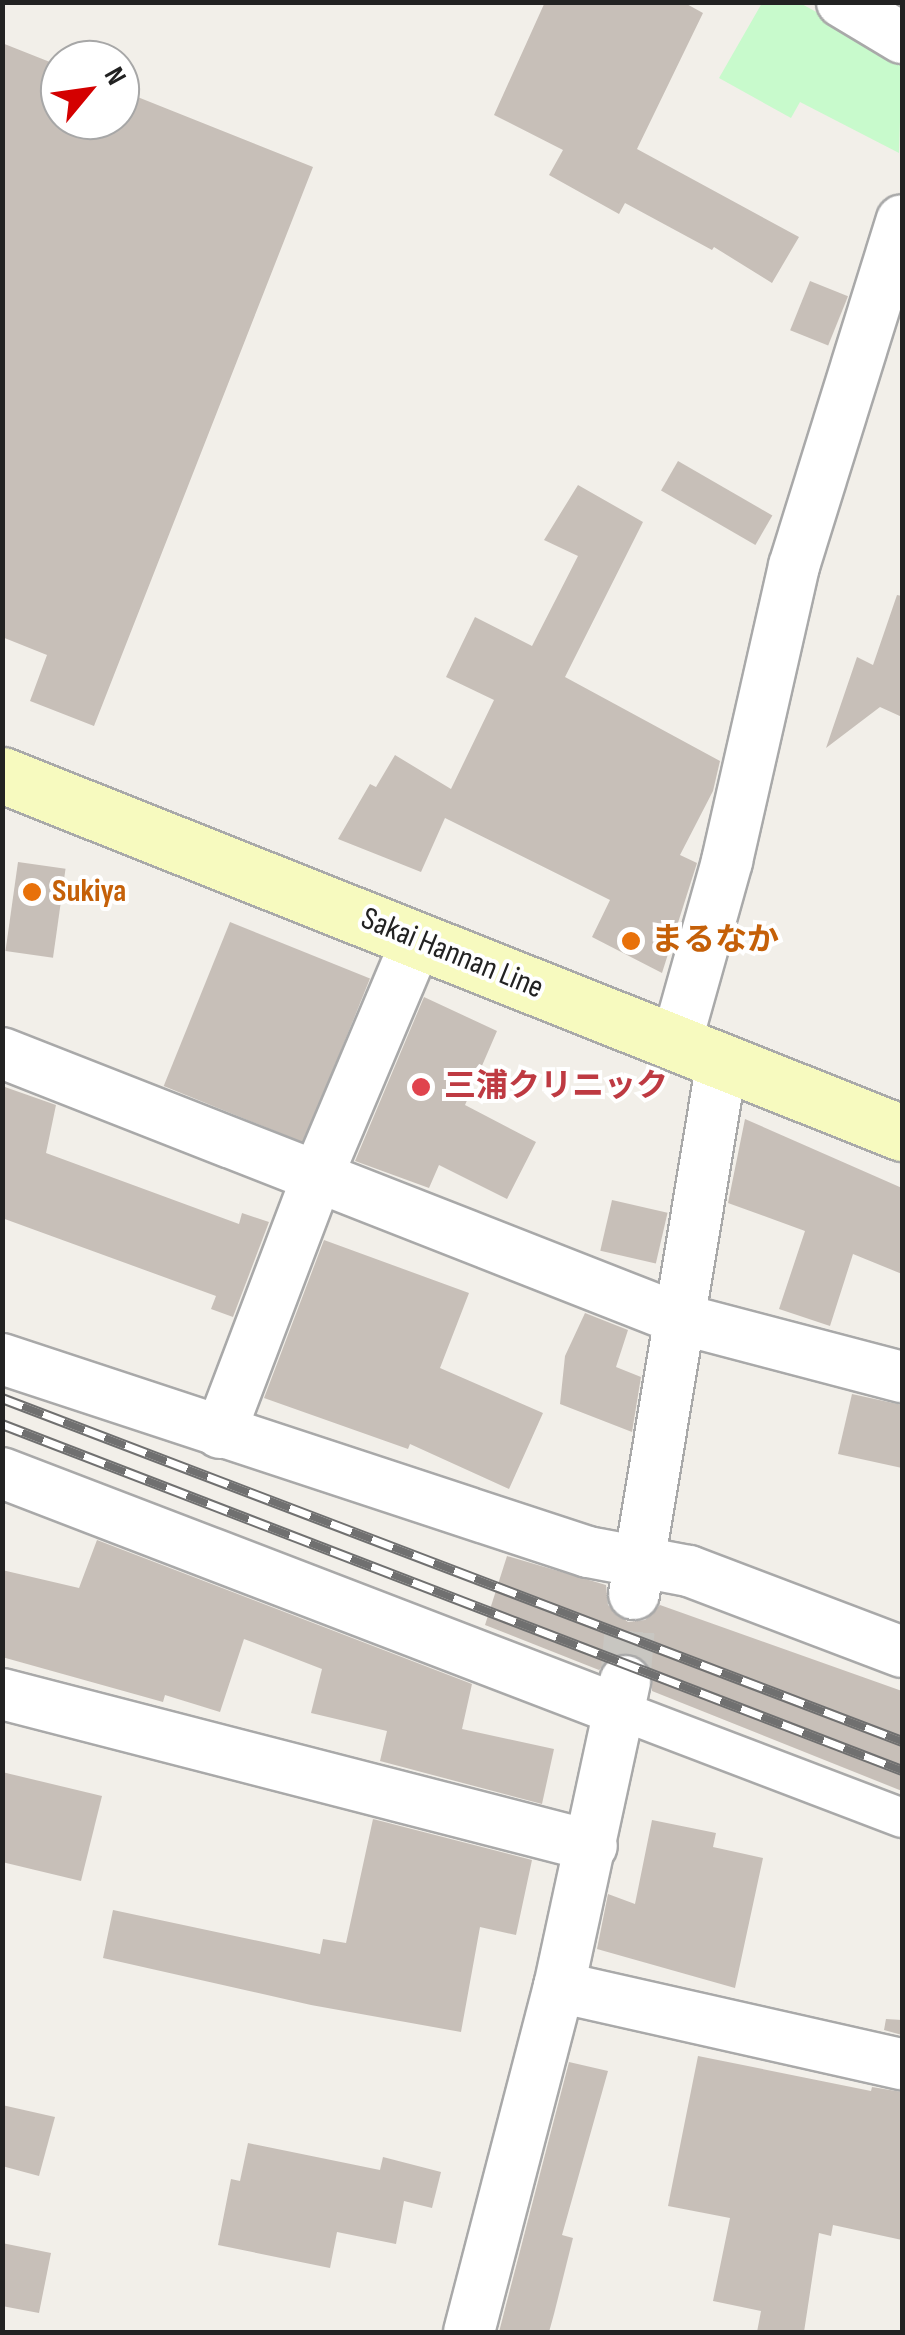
<!DOCTYPE html>
<meta charset="utf-8">
<style>
body{margin:0}
#map{position:relative;width:905px;height:2335px;overflow:hidden;background:#f2efe9;font-family:"Sofia Sans Condensed","Noto Sans JP",sans-serif}
div>[style]{position:absolute}
.park>*{inset:0;background:#c8facc}
.building>*{inset:0;background:#c7bfb8;transform-origin:0 0}
.minor-tunnel>*{height:50px;margin-top:-25px;transform-origin:0;background:repeating-linear-gradient(90deg,#c8c6c1 0 50px,transparent 0 75px)}
.roads{filter:drop-shadow(2px 0 #a9a9a9) drop-shadow(-2px 0 #a9a9a9) drop-shadow(0 2px #a9a9a9) drop-shadow(0 -2px #a9a9a9)}
.pedestrian>*{height:38px;margin:-19px;padding:0 19px;transform-origin:19px;border-radius:19px;background:#fff}
.minor>*{height:50px;margin:-25px;padding:0 25px;transform-origin:25px;border-radius:25px;background:#fff}
.secondary>*{height:55px;margin:-27.5px;padding:0 27.5px;transform-origin:27.5px;border-radius:27.5px;background:#f7fabf}
.rail>*{height:11px;margin-top:-5.5px;transform-origin:0;background:repeating-linear-gradient(90deg,#fff 0 22px,#707070 0 44px);box-sizing:border-box;border-block:2px solid #707070}
.dots>*{width:28px;height:28px;translate:-50% -50%;box-sizing:border-box;border:5px solid #fff;border-radius:50%}
span{translate:-50% -50%;white-space:nowrap;text-align:center;line-height:1.15;-webkit-text-stroke:8px #fff;paint-order:stroke}
.food-label{font-size:32px;color:#c56008;font-weight:700}
.left{translate:0 -50%;text-align:left}
.street-label{font-size:32px;color:#222}
.health-label{font-size:32px;color:#be3a42;font-weight:700}
.frame{position:absolute;inset:0;border:5px solid #222;pointer-events:none}
.north{position:absolute;left:40px;top:40px;width:100px;height:100px;box-sizing:border-box;background:#fff;border:2px solid #a7a7a7;border-radius:50%;rotate:61deg;font-size:28px;font-weight:700;line-height:40px;text-align:center;color:#222}
.north::after{content:'';display:block;margin:auto;width:35px;height:45px;background:#d40000;clip-path:polygon(50% 0,100% 100%,50% 72%,0 100%)}
</style>
<div id="map">
<div class="park">
<i style="clip-path:polygon(762px 3px,800px 3px,902px 59px,899px 153px,800px 102px,791px 118px,719px 78px)"></i>
</div>
<div class="building">
<i style="clip-path:polygon(545px 2px,683px 2px,703px 13px,637px 149px,799px 237px,772px 283px,714px 247px,712px 250px,625px 203px,619px 214px,549px 175px,563px 150px,494px 115px)"></i>
<i style="clip-path:polygon(2px 43px,60px 66px,60px 120px,120px 120px,120px 90px,313px 167px,94px 726px,30px 701px,47px 655px,2px 637px)"></i>
<i style="left:810px;top:281px;width:41px;height:53px;rotate:22deg"></i>
<i style="left:678px;top:461px;width:109px;height:34px;rotate:30deg"></i>
<i style="clip-path:polygon(578px 485px,643px 522px,565px 677px,720px 761px,713px 791px,680px 855px,697px 863px,662px 973px,592px 937px,610px 900px,445px 818px,421px 872px,338px 839px,370px 784px,376px 787px,395px 755px,451px 789px,494px 700px,446px 677px,475px 617px,532px 646px,578px 556px,544px 540px)"></i>
<i style="clip-path:polygon(897px 595px,902px 596px,902px 717px,880px 707px,826px 748px,857px 657px,873px 665px)"></i>
<i style="left:18px;top:862px;width:48px;height:90px;rotate:8deg"></i>
<i style="left:230px;top:922px;width:151px;height:177px;rotate:22deg"></i>
<i style="clip-path:polygon(424px 997px,497px 1031px,465px 1105px,536px 1142px,507px 1199px,439px 1165px,429px 1188px,355px 1161px)"></i>
<i style="clip-path:polygon(2px 1086px,56px 1105px,46px 1153px,239px 1224px,242px 1213px,269px 1222px,233px 1317px,211px 1309px,216px 1296px,2px 1218px)"></i>
<i style="clip-path:polygon(745px 1119px,902px 1188px,902px 1274px,853px 1254px,830px 1326px,779px 1309px,805px 1231px,728px 1203px)"></i>
<i style="left:612px;top:1200px;width:57px;height:52px;rotate:13deg"></i>
<i style="clip-path:polygon(324px 1240px,469px 1293px,440px 1368px,543px 1413px,509px 1489px,410px 1444px,408px 1449px,264px 1398px)"></i>
<i style="clip-path:polygon(585px 1313px,628px 1330px,616px 1367px,641px 1377px,632px 1432px,560px 1404px,565px 1356px)"></i>
<i style="clip-path:polygon(852px 1394px,902px 1405px,902px 1468px,838px 1454px)"></i>
<i style="clip-path:polygon(97px 1540px,472px 1684px,462px 1729px,554px 1749px,542px 1804px,380px 1761px,387px 1731px,311px 1713px,322px 1669px,244px 1639px,220px 1712px,165px 1695px,163px 1702px,2px 1657px,2px 1570px,79px 1588px)"></i>
<i style="clip-path:polygon(507px 1556px,606px 1585px,608px 1605px,628px 1622px,645px 1620px,660px 1605px,902px 1691px,902px 1791px,652px 1691px,652px 1671px,632px 1653px,615px 1654px,599px 1670px,485px 1625px)"></i>
<i style="clip-path:polygon(2px 1772px,102px 1796px,81px 1881px,2px 1862px)"></i>
<i style="clip-path:polygon(373px 1819px,532px 1860px,516px 1935px,480px 1927px,461px 2032px,311px 2005px,103px 1958px,113px 1910px,320px 1954px,323px 1939px,346px 1943px)"></i>
<i style="clip-path:polygon(652px 1820px,716px 1833px,713px 1847px,763px 1858px,735px 1988px,597px 1949px,608px 1894px,635px 1904px)"></i>
<i style="clip-path:polygon(886px 2019px,902px 2020px,902px 2035px,884px 2030px)"></i>
<i style="clip-path:polygon(698px 2056px,871px 2091px,872px 2087px,902px 2092px,902px 2240px,833px 2225px,831px 2236px,819px 2233px,804px 2332px,757px 2332px,761px 2311px,713px 2301px,730px 2218px,668px 2206px)"></i>
<i style="clip-path:polygon(569px 2062px,608px 2071px,562px 2235px,573px 2238px,554px 2314px,549px 2332px,499px 2332px)"></i>
<i style="clip-path:polygon(2px 2105px,55px 2117px,39px 2176px,2px 2166px)"></i>
<i style="clip-path:polygon(248px 2143px,380px 2170px,383px 2157px,441px 2172px,432px 2208px,404px 2201px,396px 2244px,337px 2232px,330px 2268px,218px 2245px,231px 2179px,240px 2181px)"></i>
<i style="clip-path:polygon(2px 2243px,51px 2253px,39px 2313px,2px 2306px)"></i>
</div>
<div class="minor-tunnel">
<i style="left:625px;top:1681px;width:86px;rotate:-84.7deg"></i>
</div>
<div class="roads">
<div class="pedestrian">
<i style="left:619px;top:1710px;width:303px;rotate:20.9deg"></i>
</div>
<div class="minor">
<i style="left:842px;top:2px;width:70px;rotate:31deg"></i>
<i style="left:676px;top:1043px;width:189px;rotate:-74.3deg"></i>
<i style="left:727px;top:861px;width:303px;rotate:-77.2deg"></i>
<i style="left:794px;top:566px;width:362px;rotate:-72.7deg"></i>
<i style="left:2px;top:1053px;width:725px;rotate:21.43deg"></i>
<i style="left:677px;top:1318px;width:233px;rotate:14.7deg"></i>
<i style="left:2px;top:1359px;width:617px;rotate:18.23deg"></i>
<i style="left:588px;top:1552px;width:103px;rotate:10.7deg"></i>
<i style="left:689px;top:1571px;width:228px;rotate:20.8deg"></i>
<i style="left:220px;top:1433px;width:274px;rotate:-69.2deg"></i>
<i style="left:317px;top:1177px;width:257px;rotate:-67.1deg"></i>
<i style="left:2px;top:1473px;width:661px;rotate:21.01deg"></i>
<i style="left:634px;top:1594px;width:540px;rotate:-80.62deg"></i>
<i style="left:2px;top:1694px;width:609px;rotate:14.45deg"></i>
<i style="left:559px;top:1987px;width:352px;rotate:12.7deg"></i>
<i style="left:469px;top:2332px;width:357px;rotate:-75.4deg"></i>
<i style="left:559px;top:1987px;width:313px;rotate:-77.8deg"></i>
</div>
<div class="secondary">
<i style="left:2px;top:775px;width:969px;rotate:21.69deg"></i>
</div>
</div>
<div class="rail">
<i style="left:2px;top:1398px;width:963px;rotate:20.86deg"></i>
<i style="left:2px;top:1424px;width:964px;rotate:21.03deg"></i>
</div>
<div class="dots">
<i style="left:32px;top:892px;background:#e8710a"></i>
<i style="left:631px;top:941px;background:#e8710a"></i>
<i style="left:421px;top:1087px;background:#e0444e"></i>
</div>
<div class="food-label">
<span class="left" style="left:52px;top:892px">Sukiya</span>
<span class="left" style="left:651px;top:941px">まるなか</span>
</div>
<div class="street-label">
<span style="left:452px;top:954px;rotate:22deg">Sakai Hannan Line</span>
</div>
<div class="health-label">
<span class="left" style="left:444px;top:1087px">三浦クリニック</span>
</div>
<div class="frame"></div>
<div class="north">N</div>
</div>
